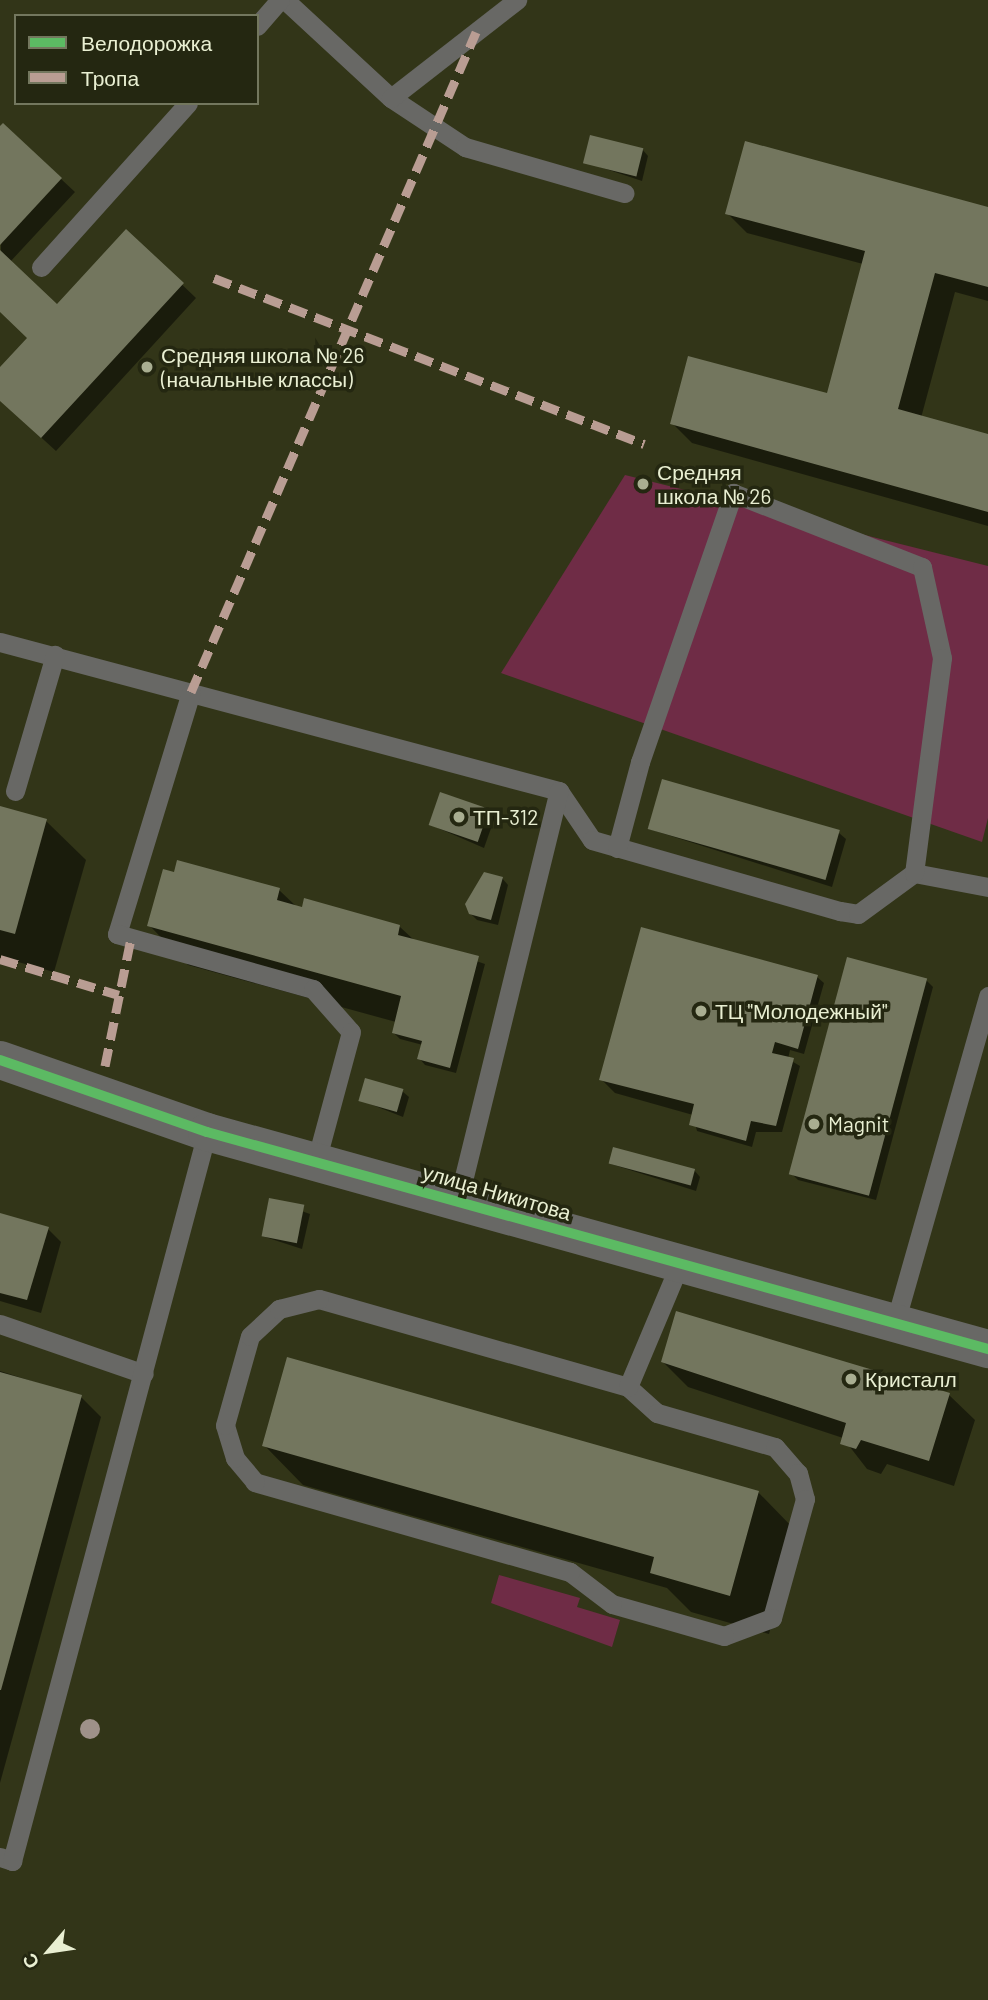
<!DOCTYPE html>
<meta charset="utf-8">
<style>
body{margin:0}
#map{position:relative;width:988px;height:2000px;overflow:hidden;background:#323518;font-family:Barlow,sans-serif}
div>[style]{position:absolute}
.green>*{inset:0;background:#6f2c46}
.shadow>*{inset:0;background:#0007}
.building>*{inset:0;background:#73765e;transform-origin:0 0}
.service>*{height:19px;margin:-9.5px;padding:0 9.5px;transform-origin:9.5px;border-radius:9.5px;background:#686865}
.tertiary>*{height:38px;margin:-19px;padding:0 19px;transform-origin:19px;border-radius:19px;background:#686865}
.quiet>*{height:9px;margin-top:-4.5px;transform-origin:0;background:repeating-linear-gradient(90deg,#b99d93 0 18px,transparent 0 27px)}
.cycleway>*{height:10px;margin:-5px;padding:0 5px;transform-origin:5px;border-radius:5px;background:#5cba63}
.trees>*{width:20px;height:20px;margin:-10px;border-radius:50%;background:#9e9189}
.dots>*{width:19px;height:19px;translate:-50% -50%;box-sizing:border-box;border:4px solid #242711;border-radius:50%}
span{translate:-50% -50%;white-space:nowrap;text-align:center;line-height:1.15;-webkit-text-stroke:7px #242711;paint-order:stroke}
.poi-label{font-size:21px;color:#e9efd2}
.left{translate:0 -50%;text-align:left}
.street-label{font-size:21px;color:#e9efd2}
.legend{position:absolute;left:14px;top:14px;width:245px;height:91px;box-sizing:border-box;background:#242711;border:2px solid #73775e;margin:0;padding:9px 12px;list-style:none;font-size:21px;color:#e9efd2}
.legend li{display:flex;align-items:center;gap:14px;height:35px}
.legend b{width:35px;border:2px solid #73775e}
.north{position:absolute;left:14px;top:1916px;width:70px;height:70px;-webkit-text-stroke:5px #242711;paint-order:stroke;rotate:241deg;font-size:19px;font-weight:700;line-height:28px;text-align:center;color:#e9efd2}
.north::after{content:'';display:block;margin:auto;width:24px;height:32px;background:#e9efd2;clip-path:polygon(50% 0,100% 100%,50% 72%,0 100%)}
</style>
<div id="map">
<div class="green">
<i style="clip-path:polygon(625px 475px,988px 566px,988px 818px,982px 842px,501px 673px)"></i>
<i style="clip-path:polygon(499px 1575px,580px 1598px,577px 1607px,620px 1620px,612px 1647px,491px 1603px)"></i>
</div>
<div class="shadow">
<i style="clip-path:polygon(3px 125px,75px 192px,10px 262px,58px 306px,127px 232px,196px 298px,56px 451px,0 400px,0 370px,29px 338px,0 311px)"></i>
<i style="clip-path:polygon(642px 149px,648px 156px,642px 181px,585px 162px)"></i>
<i style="clip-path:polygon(988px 209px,988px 301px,955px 292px,921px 418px,988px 436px,988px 526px,692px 443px,672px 423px,828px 395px,863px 264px,747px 233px,727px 213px)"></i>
<i style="clip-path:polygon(0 807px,46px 821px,86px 860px,54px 972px,0 957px)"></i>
<i style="clip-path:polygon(488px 811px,495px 817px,484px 848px,431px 825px)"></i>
<i style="clip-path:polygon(649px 829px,839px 833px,846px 839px,832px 887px)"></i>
<i style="clip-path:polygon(502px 878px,508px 885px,498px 925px,477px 920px,470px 913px)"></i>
<i style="clip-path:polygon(279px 890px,297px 907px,400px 927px,414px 940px,485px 964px,456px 1073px,425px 1065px,419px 1058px,423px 1045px,400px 1039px,393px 1032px,396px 1022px,188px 965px,149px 925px)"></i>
<i style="clip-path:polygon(817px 977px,824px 983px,804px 1054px,790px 1050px,788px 1059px,800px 1066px,782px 1132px,756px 1132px,752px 1147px,697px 1131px,693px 1115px,615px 1093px,601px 1079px)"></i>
<i style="clip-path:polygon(926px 980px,933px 987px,876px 1200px,798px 1180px,791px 1173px)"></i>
<i style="clip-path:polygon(402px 1091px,409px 1097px,403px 1117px,360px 1100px)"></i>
<i style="clip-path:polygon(611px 1164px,694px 1170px,700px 1177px,696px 1191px)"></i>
<i style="clip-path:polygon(270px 1200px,310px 1214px,302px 1249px,262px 1236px)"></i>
<i style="clip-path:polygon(0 1214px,48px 1229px,61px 1242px,41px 1313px,0 1301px)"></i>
<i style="clip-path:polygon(663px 1362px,949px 1395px,975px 1420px,954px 1486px,887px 1464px,881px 1474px,867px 1469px,843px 1438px,688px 1387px)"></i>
<i style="clip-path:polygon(0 1371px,81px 1397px,101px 1417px,0 1783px)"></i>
<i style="clip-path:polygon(264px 1445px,758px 1492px,797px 1532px,769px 1634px,691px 1612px,667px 1588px,303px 1485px)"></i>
</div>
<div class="building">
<i style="clip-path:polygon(3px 123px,62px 178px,0 245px,0 126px)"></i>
<i style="left:590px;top:135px;width:55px;height:29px;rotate:14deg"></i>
<i style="clip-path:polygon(745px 141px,988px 207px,988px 287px,935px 273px,898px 409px,988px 434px,988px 512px,670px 424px,688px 356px,827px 393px,865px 251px,725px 214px)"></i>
<i style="clip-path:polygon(126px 229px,184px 283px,41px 438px,0 401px,0 367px,27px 338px,0 312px,0 250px,57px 304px)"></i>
<i style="left:662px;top:779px;width:185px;height:52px;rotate:16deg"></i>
<i style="left:440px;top:792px;width:52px;height:35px;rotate:19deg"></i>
<i style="clip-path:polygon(0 806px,47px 819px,15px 934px,0 930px)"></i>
<i style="clip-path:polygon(177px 860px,280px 888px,277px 900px,302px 907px,304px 898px,400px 925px,398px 935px,479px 956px,450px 1068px,417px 1059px,422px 1041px,392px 1033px,401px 996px,147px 926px,163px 869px,174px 872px)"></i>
<i style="clip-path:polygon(484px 872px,503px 877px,491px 920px,469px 914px,465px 904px)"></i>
<i style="clip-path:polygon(641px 927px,818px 975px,798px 1049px,775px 1042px,772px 1053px,794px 1058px,776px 1126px,751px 1121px,746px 1141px,689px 1125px,694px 1104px,599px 1080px)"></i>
<i style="left:847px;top:957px;width:83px;height:225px;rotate:15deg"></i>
<i style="left:365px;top:1078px;width:40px;height:24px;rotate:16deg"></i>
<i style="left:613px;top:1147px;width:85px;height:17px;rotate:15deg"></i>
<i style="left:269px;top:1198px;width:36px;height:39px;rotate:11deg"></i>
<i style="clip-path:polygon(0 1213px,49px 1227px,27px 1300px,0 1293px)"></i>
<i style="clip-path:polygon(676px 1311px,950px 1393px,929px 1461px,861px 1440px,856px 1449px,840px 1444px,846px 1423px,661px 1362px)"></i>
<i style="clip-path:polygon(287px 1357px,759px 1491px,730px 1596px,650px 1573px,654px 1557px,262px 1446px)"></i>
<i style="clip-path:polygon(0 1372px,82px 1395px,1px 1690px,0 1690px)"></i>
</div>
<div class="service">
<i style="left:285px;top:0;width:144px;rotate:42.8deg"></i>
<i style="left:391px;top:98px;width:89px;rotate:33.5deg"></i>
<i style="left:465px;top:147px;width:166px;rotate:16.1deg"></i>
<i style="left:257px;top:26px;width:35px;rotate:-49deg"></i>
<i style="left:391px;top:98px;width:160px;rotate:-37.9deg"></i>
<i style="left:41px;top:267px;width:220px;rotate:-48.1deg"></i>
<i style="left:0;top:642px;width:579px;rotate:14.93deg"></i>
<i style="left:559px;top:791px;width:59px;rotate:56deg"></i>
<i style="left:592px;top:840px;width:258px;rotate:16deg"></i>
<i style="left:840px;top:911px;width:18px;rotate:9deg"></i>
<i style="left:858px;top:914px;width:69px;rotate:-36.2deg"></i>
<i style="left:914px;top:873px;width:75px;rotate:10.7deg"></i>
<i style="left:191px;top:692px;width:253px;rotate:107deg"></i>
<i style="left:117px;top:934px;width:204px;rotate:15.7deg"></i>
<i style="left:313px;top:989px;width:57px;rotate:48.5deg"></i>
<i style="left:351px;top:1032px;width:135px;rotate:105.1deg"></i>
<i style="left:15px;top:791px;width:142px;rotate:-73.6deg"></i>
<i style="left:617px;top:848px;width:89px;rotate:-75deg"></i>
<i style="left:640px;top:762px;width:285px;rotate:-70.9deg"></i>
<i style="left:733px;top:493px;width:203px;rotate:21.4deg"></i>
<i style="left:922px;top:567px;width:93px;rotate:77.6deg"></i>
<i style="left:942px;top:658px;width:217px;rotate:97.4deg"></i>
<i style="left:458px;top:1201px;width:422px;rotate:-76.2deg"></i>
<i style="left:319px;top:1299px;width:321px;rotate:15.9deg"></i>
<i style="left:628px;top:1387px;width:39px;rotate:42deg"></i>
<i style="left:657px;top:1413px;width:123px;rotate:16.1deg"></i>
<i style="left:775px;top:1447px;width:35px;rotate:49deg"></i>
<i style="left:798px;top:1473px;width:27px;rotate:75deg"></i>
<i style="left:805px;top:1499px;width:123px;rotate:105.5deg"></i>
<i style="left:772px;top:1618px;width:51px;rotate:159.4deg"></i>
<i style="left:724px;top:1636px;width:116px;rotate:-164.1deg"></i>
<i style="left:612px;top:1604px;width:53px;rotate:-142.7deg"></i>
<i style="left:570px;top:1572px;width:328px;rotate:-164.1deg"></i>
<i style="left:255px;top:1482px;width:31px;rotate:-130deg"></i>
<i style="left:235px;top:1458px;width:34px;rotate:-107deg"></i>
<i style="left:225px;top:1425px;width:92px;rotate:-74.3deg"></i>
<i style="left:250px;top:1336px;width:40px;rotate:-43deg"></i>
<i style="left:279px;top:1309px;width:41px;rotate:-14deg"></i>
<i style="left:895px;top:1323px;width:340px;rotate:-74.1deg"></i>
<i style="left:0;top:1324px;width:152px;rotate:19.1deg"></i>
<i style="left:628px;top:1387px;width:134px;rotate:-67.2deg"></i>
<i style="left:0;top:1857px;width:13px;rotate:18deg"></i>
<i style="left:12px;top:1861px;width:755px;rotate:-75.02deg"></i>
</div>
<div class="tertiary">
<i style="left:0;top:1060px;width:219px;rotate:19.2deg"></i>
<i style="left:207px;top:1132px;width:811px;rotate:15.53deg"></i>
</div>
<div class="quiet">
<i style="left:214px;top:278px;width:461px;rotate:21.1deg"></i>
<i style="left:191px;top:692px;width:719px;rotate:-66.64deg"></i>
<i style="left:0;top:959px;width:124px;rotate:16.8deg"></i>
<i style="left:105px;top:1066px;width:131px;rotate:-78.5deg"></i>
</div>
<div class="cycleway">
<i style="left:0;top:1060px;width:219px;rotate:19.2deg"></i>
<i style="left:207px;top:1132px;width:811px;rotate:15.53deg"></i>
</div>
<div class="trees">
<i style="left:90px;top:1729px"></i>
</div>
<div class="dots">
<i style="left:147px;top:367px;background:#a9ae91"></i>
<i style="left:643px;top:484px;background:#a9ae91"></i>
<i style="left:459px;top:817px;background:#a9ae91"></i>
<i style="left:701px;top:1011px;background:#a9ae91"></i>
<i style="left:814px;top:1124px;background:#a9ae91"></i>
<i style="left:851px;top:1379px;background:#a9ae91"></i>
</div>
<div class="poi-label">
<span class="left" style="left:161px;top:367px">Средняя школа № 26<br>(начальные классы)</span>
<span class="left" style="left:657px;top:484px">Средняя<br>школа № 26</span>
<span class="left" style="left:473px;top:817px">ТП-312</span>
<span class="left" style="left:715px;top:1011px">ТЦ "Молодежный"</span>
<span class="left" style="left:828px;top:1124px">Magnit</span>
<span class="left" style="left:865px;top:1379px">Кристалл</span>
</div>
<div class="street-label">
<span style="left:497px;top:1192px;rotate:16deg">улица Никитова</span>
</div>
<ul class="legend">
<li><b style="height:9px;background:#5cba63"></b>Велодорожка</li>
<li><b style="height:9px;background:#b99d93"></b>Тропа</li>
</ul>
<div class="north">С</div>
</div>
